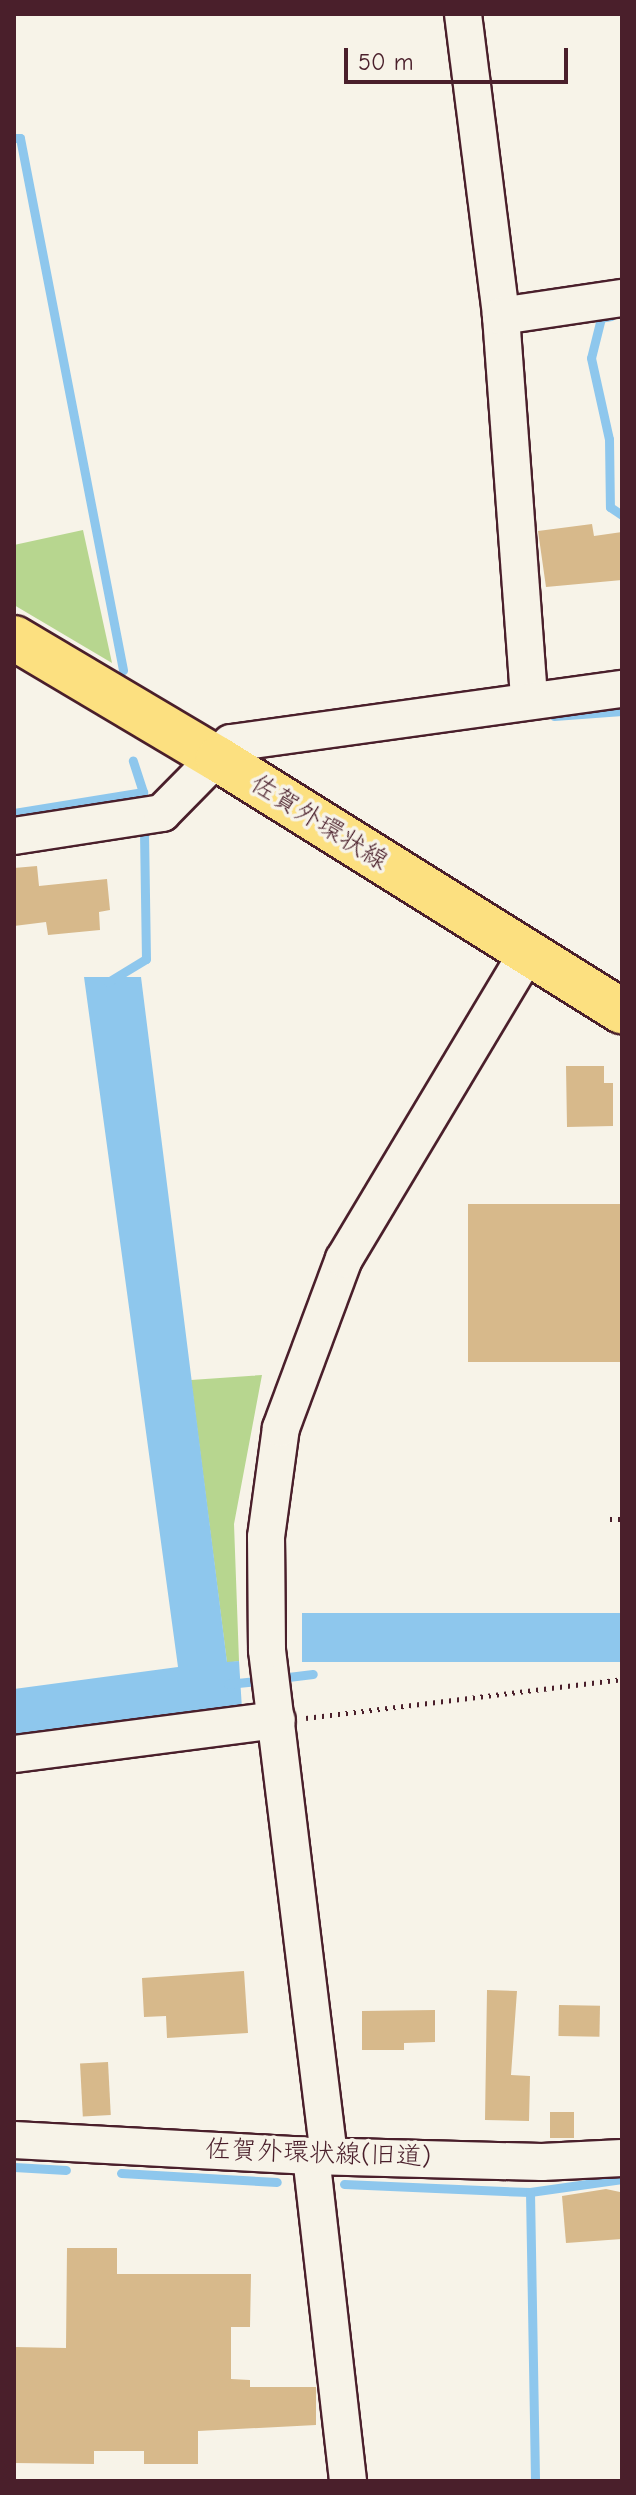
<!DOCTYPE html>
<meta charset="utf-8">
<style>
body{margin:0}
#map{position:relative;width:636px;height:2495px;overflow:hidden;background:#f7f3e8;font-family:"Comic Neue","Klee One",sans-serif}
div>[style]{position:absolute}
.green>*{inset:0;background:#b7d68f}
.water>*{inset:0;background:#8ec7ed;transform-origin:0 0}
.stream>*{height:9px;margin:-4.5px;padding:0 4.5px;transform-origin:4.5px;border-radius:4.5px;background:#8ec7ed}
.building>*{inset:0;background:#d7b98b;transform-origin:0 0}
.path>*{height:5px;margin-top:-2.5px;transform-origin:0;background:repeating-linear-gradient(90deg,#4a1f2b 0 2px,transparent 0 8px)}
.roads{filter:drop-shadow(2px 0 #4a1f2b) drop-shadow(-2px 0 #4a1f2b) drop-shadow(0 2px #4a1f2b) drop-shadow(0 -2px #4a1f2b)}
.minor>*{height:36px;margin:-18px;padding:0 18px;transform-origin:18px;border-radius:18px;background:#f7f3e8}
.major>*{height:44px;margin:-22px;padding:0 22px;transform-origin:22px;border-radius:22px;background:#fce080}
span{translate:-50% -50%;white-space:nowrap;text-align:center;line-height:1.15;-webkit-text-stroke:7px #f7f3e8;paint-order:stroke}
.street-label{font-size:26px;color:#4a1f2b}
.frame{position:absolute;inset:0;border:16px solid #4a1f2b;pointer-events:none}
.scale{position:absolute;left:344px;top:48px;width:224px;height:36px;box-sizing:border-box;border:4px solid #4a1f2b;border-top:0;padding-left:10px;font-size:24px;line-height:28px;white-space:nowrap;color:#4a1f2b;-webkit-text-stroke:6px #f7f3e8;paint-order:stroke}
</style>
<div id="map">
<div class="green">
<i style="clip-path:polygon(83px 530px,112px 663px,14px 605px,14px 545px)"></i>
<i style="clip-path:polygon(262px 1375px,234px 1524px,239px 1661px,227px 1663px,191px 1380px)"></i>
</div>
<div class="water">
<i style="clip-path:polygon(84px 977px,141px 977px,227px 1662px,239px 1661px,242px 1709px,14px 1737px,14px 1689px,178px 1667px)"></i>
<i style="left:622px;top:1613px;width:49px;height:320px;rotate:90deg"></i>
</div>
<div class="stream">
<i style="left:14px;top:138px;width:6px"></i>
<i style="left:20px;top:138px;width:542px;rotate:79.04deg"></i>
<i style="left:611px;top:316px;width:10px;rotate:169deg"></i>
<i style="left:601px;top:318px;width:41px;rotate:104deg"></i>
<i style="left:591px;top:358px;width:83px;rotate:77.5deg"></i>
<i style="left:609px;top:439px;width:68px;rotate:89.2deg"></i>
<i style="left:610px;top:507px;width:14px;rotate:34deg"></i>
<i style="left:554px;top:716px;width:68px;rotate:-4.2deg"></i>
<i style="left:14px;top:813px;width:131px;rotate:-9.2deg"></i>
<i style="left:143px;top:792px;width:33px;rotate:-108deg"></i>
<i style="left:108px;top:982px;width:44px;rotate:-31.2deg"></i>
<i style="left:146px;top:959px;width:128px;rotate:-90.9deg"></i>
<i style="left:280px;top:1678px;width:33px;rotate:-7deg"></i>
<i style="left:228px;top:1684px;width:37px;rotate:-6deg"></i>
<i style="left:14px;top:2167px;width:52px;rotate:3.3deg"></i>
<i style="left:121px;top:2173px;width:156px;rotate:3.3deg"></i>
<i style="left:344px;top:2184px;width:186px;rotate:2.5deg"></i>
<i style="left:530px;top:2192px;width:93px;rotate:-8deg"></i>
<i style="left:530px;top:2192px;width:289px;rotate:89deg"></i>
</div>
<div class="building">
<i style="clip-path:polygon(592px 524px,594px 536px,622px 532px,622px 580px,546px 587px,538px 531px)"></i>
<i style="clip-path:polygon(37px 866px,39px 886px,107px 879px,110px 910px,99px 912px,100px 930px,48px 935px,46px 922px,14px 926px,14px 868px)"></i>
<i style="clip-path:polygon(566px 1066px,604px 1066px,604px 1083px,613px 1083px,613px 1126px,567px 1127px)"></i>
<i style="left:622px;top:1204px;width:158px;height:154px;rotate:90deg"></i>
<i style="clip-path:polygon(244px 1971px,248px 2033px,167px 2038px,166px 2016px,144px 2017px,142px 1978px)"></i>
<i style="clip-path:polygon(487px 1990px,517px 1991px,511px 2075px,530px 2076px,529px 2121px,485px 2120px)"></i>
<i style="left:559px;top:2005px;width:41px;height:31px;rotate:1deg"></i>
<i style="clip-path:polygon(435px 2010px,435px 2042px,404px 2043px,404px 2050px,362px 2050px,362px 2011px)"></i>
<i style="left:108px;top:2062px;width:53px;height:28px;rotate:87deg"></i>
<i style="left:550px;top:2112px;width:24px;height:26px"></i>
<i style="clip-path:polygon(606px 2189px,620px 2192px,622px 2239px,566px 2243px,562px 2196px)"></i>
<i style="clip-path:polygon(67px 2248px,117px 2248px,117px 2274px,251px 2274px,250px 2327px,231px 2327px,231px 2379px,250px 2380px,250px 2387px,316px 2387px,316px 2425px,198px 2431px,198px 2464px,144px 2464px,144px 2451px,94px 2451px,94px 2464px,14px 2463px,14px 2347px,66px 2348px)"></i>
</div>
<div class="path">
<i style="left:610px;top:1519px;width:12px"></i>
<i style="left:306px;top:1718px;width:318px;rotate:-7deg"></i>
</div>
<div class="roads">
<div class="minor">
<i style="left:463px;top:14px;width:304px;rotate:82.8deg"></i>
<i style="left:501px;top:316px;width:383px;rotate:85.8deg"></i>
<i style="left:501px;top:316px;width:122px;rotate:-8.5deg"></i>
<i style="left:14px;top:836px;width:150px;rotate:-8.8deg"></i>
<i style="left:162px;top:813px;width:98px;rotate:-45.4deg"></i>
<i style="left:231px;top:743px;width:395px;rotate:-7.9deg"></i>
<i style="left:14px;top:1754px;width:265px;rotate:-7.4deg"></i>
<i style="left:14px;top:2140px;width:297px;rotate:3.1deg"></i>
<i style="left:311px;top:2156px;width:231px;rotate:1.5deg"></i>
<i style="left:542px;top:2162px;width:80px;rotate:-2.9deg"></i>
<i style="left:311px;top:2156px;width:327px;rotate:83.5deg"></i>
<i style="left:329px;top:2156px;width:510px;rotate:-96.99deg"></i>
<i style="left:267px;top:1650px;width:113px;rotate:-90.5deg"></i>
<i style="left:266px;top:1537px;width:110px;rotate:-82.2deg"></i>
<i style="left:281px;top:1428px;width:180px;rotate:-69.6deg"></i>
<i style="left:344px;top:1259px;width:357px;rotate:-59.1deg"></i>
</div>
<div class="major">
<i style="left:14px;top:638px;width:237px;rotate:30.7deg"></i>
<i style="left:218px;top:759px;width:476px;rotate:32deg"></i>
</div>
</div>
<div class="street-label">
<span style="left:319px;top:823px;rotate:32deg">佐賀外環状線</span>
<span style="left:318px;top:2154px;rotate:2deg">佐賀外環状線(旧道)</span>
</div>
<div class="frame"></div>
<div class="scale">50 m</div>
</div>
